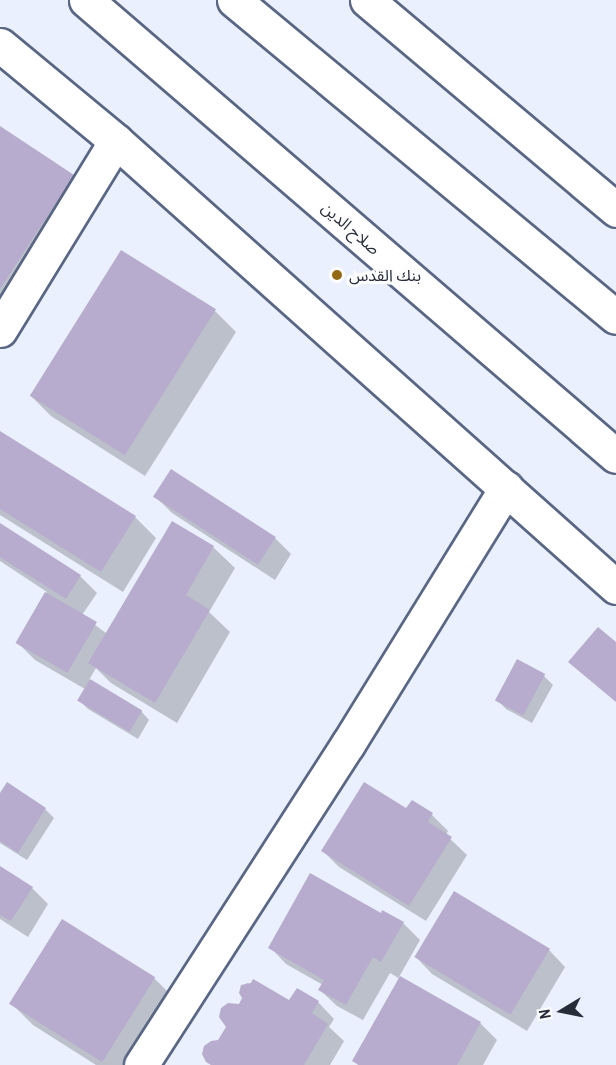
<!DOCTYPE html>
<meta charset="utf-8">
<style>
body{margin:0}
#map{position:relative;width:616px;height:1065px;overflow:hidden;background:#eaf0fd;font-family:"Archivo Narrow","Noto Sans Arabic",sans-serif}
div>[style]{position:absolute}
.shadow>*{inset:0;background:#0003}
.building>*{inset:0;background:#b7accd;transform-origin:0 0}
.roads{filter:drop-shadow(2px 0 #5a6784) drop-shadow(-2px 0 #5a6784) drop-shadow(0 2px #5a6784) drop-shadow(0 -2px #5a6784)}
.minor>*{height:33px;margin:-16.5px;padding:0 16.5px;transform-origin:16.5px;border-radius:16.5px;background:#fff}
.tertiary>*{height:33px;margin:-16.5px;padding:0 16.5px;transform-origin:16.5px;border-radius:16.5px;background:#fff}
.secondary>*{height:33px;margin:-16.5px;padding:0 16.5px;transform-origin:16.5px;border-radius:16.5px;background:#fff}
.trunk>*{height:33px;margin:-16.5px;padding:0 16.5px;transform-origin:16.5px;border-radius:16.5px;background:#fff}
.dots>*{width:16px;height:16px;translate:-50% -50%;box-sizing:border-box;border:3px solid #fdfdfd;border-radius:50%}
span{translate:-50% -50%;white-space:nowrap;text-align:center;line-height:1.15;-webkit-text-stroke:6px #fdfdfd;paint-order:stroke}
.street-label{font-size:16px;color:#262c38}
.poi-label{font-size:16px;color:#262c38}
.left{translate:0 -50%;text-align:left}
.north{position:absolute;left:532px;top:981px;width:60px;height:60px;-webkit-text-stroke:4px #fdfdfd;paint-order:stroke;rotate:260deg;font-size:16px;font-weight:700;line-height:24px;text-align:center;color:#262c38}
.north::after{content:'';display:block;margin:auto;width:21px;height:27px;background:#262c38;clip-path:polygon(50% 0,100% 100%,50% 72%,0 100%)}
</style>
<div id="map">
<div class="shadow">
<i style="clip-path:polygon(0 128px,74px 176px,97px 199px,0 348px)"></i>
<i style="clip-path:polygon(215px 311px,236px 332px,145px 476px,51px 416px,30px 395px)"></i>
<i style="clip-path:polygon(0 432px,135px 517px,156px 538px,123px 592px,0 515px)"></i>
<i style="clip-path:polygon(156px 497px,275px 538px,291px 554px,275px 580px,172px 513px)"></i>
<i style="clip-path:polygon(172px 523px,213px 547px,235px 568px,209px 612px,230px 632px,177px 723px,111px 683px,96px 668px,89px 680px,141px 711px,149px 720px,138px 739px,88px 709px,79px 700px,85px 689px,35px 660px,18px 643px,47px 592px,0 561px,0 525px,80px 576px,97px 593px,82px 615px,107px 634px)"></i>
<i style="clip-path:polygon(517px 661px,544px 676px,553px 685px,532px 723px,506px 709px,497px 700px)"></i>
<i style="clip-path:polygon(0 796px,45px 809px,54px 818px,27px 860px,0 843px)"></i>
<i style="clip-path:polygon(407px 810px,432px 815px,448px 831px,446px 835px,467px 855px,426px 921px,339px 867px,323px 851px)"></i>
<i style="clip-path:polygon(0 868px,32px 888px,48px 904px,28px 937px,0 919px)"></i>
<i style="clip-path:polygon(382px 915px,403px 923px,420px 940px,399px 977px,480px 1023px,497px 1040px,483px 1065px,358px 1065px,354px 1061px,400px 979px,390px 973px,363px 1020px,337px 1006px,320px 990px,323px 985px,286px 964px,270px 947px)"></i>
<i style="clip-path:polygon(549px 950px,565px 967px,527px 1031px,432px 974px,416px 957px)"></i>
<i style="clip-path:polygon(155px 979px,176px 1000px,135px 1065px,96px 1065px,33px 1025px,12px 1004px)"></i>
<i style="clip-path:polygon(247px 983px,290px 1002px,318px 1002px,334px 1019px,329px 1027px,344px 1041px,330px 1065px,211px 1065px,219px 1042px,244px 998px,243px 986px)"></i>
</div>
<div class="building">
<i style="clip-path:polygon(0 126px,74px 175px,0 289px)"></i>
<i style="left:121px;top:250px;width:112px;height:172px;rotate:32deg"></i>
<i style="clip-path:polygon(0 431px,136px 516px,101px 572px,0 509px)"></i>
<i style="left:171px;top:469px;width:125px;height:33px;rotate:33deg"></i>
<i style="clip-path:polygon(172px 521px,214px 546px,186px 595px,210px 610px,155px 703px,88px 663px)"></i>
<i style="clip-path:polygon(0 523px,81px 575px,66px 599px,0 557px)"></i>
<i style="left:45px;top:592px;width:60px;height:59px;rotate:30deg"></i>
<i style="clip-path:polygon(598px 627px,616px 642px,616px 702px,568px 662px)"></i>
<i style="left:517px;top:659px;width:32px;height:47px;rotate:28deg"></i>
<i style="left:90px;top:679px;width:61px;height:25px;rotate:31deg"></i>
<i style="clip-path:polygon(7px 782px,46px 808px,18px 853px,0 841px,0 793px)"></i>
<i style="clip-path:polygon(364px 782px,406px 808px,412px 800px,433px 813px,428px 822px,452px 837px,409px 906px,321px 851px)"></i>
<i style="clip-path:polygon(0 866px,33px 887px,11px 921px,0 915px)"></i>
<i style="clip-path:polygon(310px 873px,381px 913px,382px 910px,404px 922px,381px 962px,373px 957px,346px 1005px,318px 990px,324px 980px,268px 948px)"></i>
<i style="left:454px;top:891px;width:112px;height:77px;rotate:31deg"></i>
<i style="left:62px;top:919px;width:110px;height:100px;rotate:32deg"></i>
<i style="clip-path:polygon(400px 976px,481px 1022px,457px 1065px,359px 1065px,352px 1061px)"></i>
<i style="clip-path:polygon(253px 979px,289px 1000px,297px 988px,319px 1001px,312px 1013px,328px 1024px,304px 1065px,211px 1065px,206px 1062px,202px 1054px,204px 1046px,211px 1041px,218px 1040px,226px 1027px,219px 1017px,221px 1008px,228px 1003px,239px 1004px,242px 998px,239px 993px,241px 985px,251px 983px)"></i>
</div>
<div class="roads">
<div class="minor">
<i style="left:0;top:330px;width:222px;rotate:-58.5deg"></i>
<i style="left:141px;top:1065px;width:382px;rotate:-57.2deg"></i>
<i style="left:348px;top:744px;width:301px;rotate:-58.3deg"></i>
</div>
<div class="tertiary">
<i style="left:367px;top:0;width:326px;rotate:40.1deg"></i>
</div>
<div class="secondary">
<i style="left:0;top:45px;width:151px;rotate:39.6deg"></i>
<i style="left:116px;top:141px;width:670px;rotate:41.73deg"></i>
</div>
<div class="trunk">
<i style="left:86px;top:0;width:699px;rotate:40.71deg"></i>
<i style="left:234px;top:0;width:496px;rotate:39.7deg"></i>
</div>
</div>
<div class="dots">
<i style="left:337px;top:275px;background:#936913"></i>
</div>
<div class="street-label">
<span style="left:351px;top:228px;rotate:41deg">صلاح الدين</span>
</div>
<div class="poi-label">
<span class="left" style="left:349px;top:275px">بنك القدس</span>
</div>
<div class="north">N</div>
</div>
